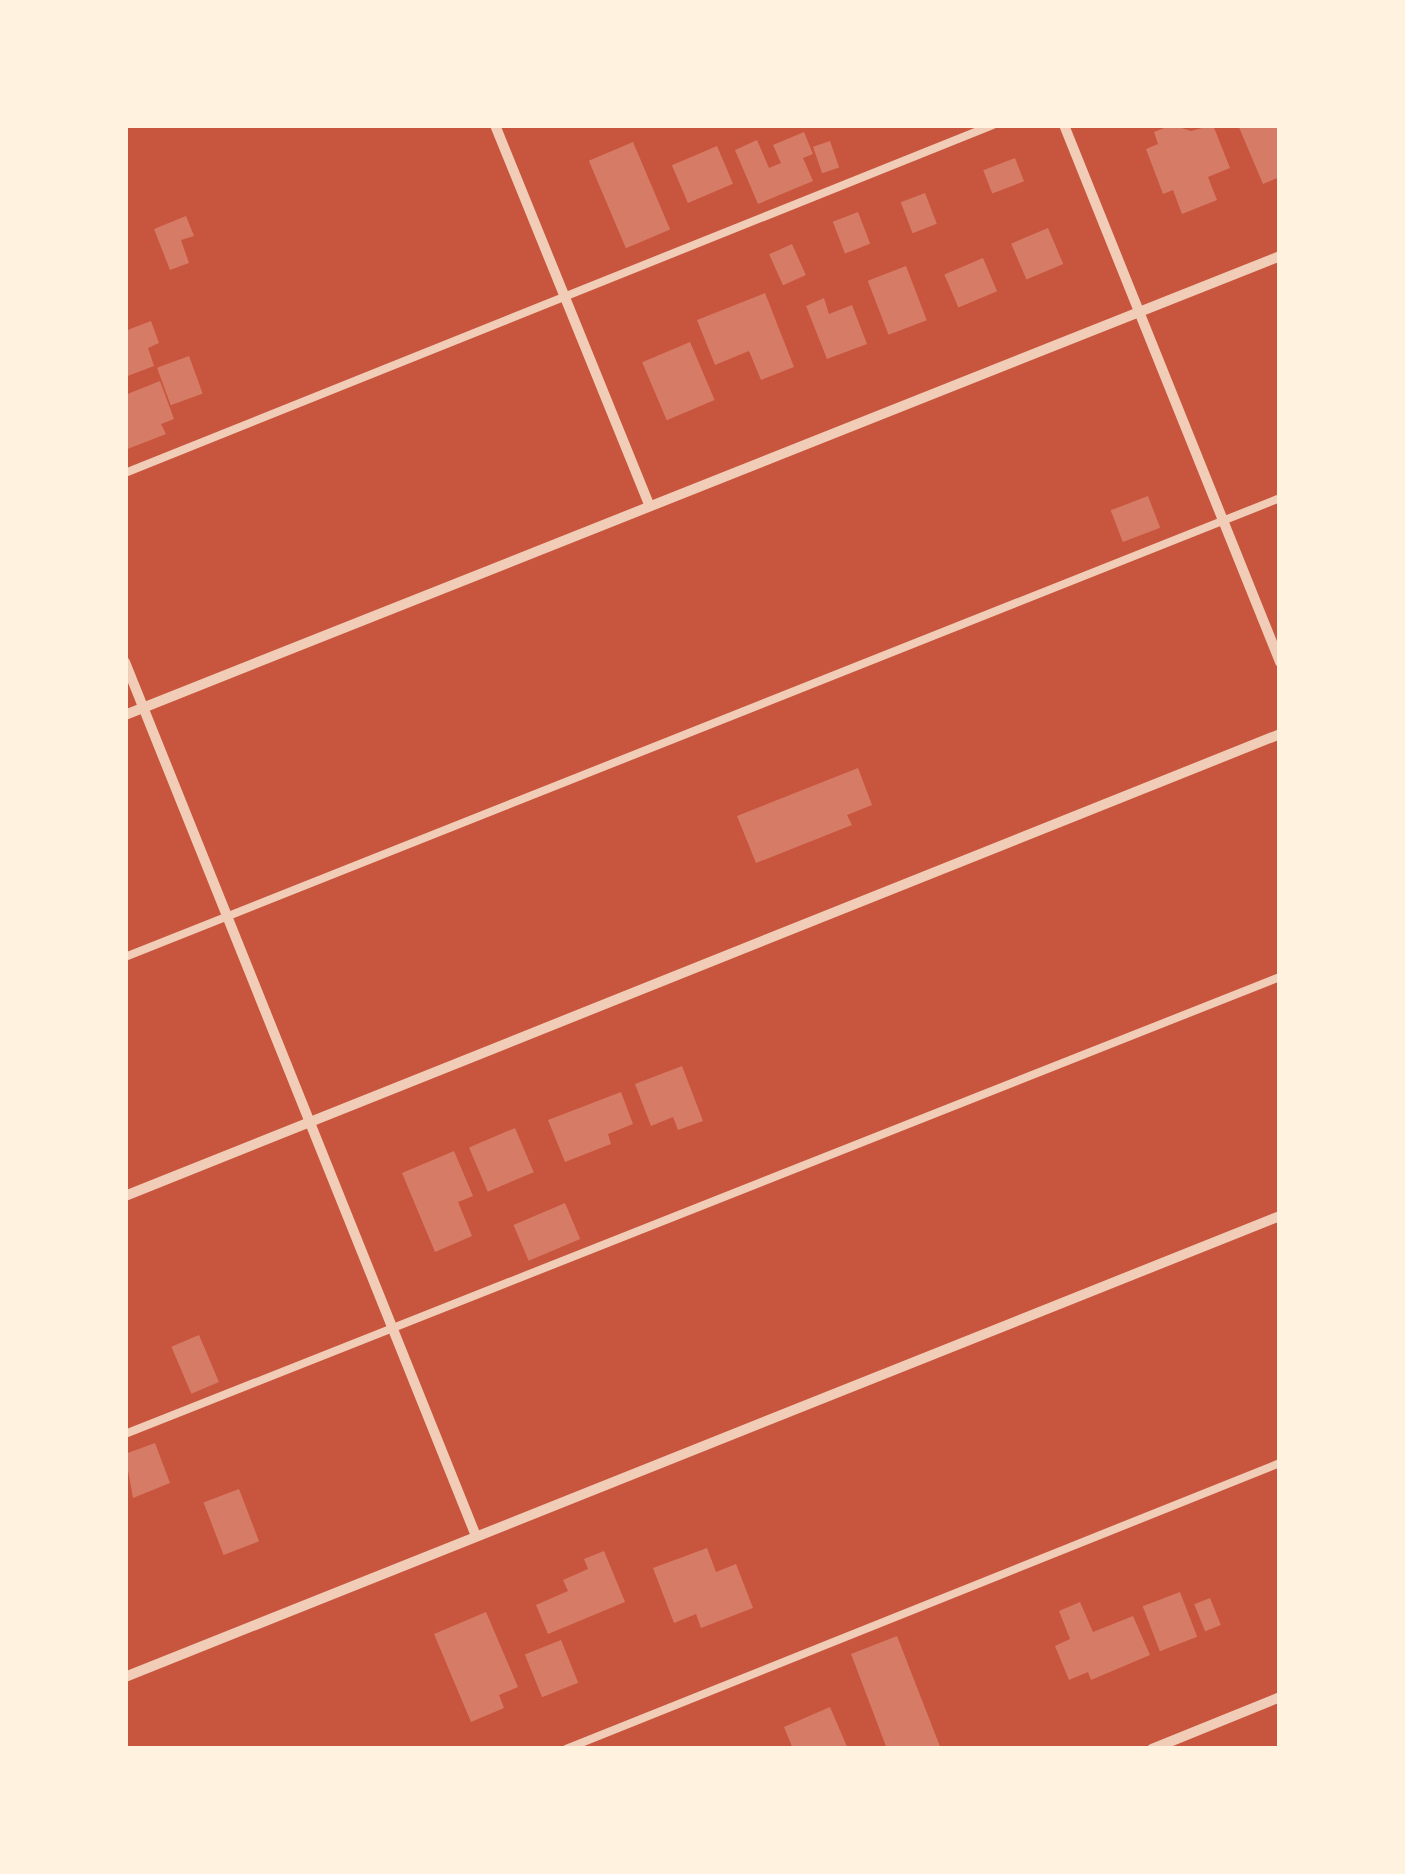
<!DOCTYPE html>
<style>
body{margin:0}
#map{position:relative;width:1405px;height:1874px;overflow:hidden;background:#c8553d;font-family:"Nunito Sans",sans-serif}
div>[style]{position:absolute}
.building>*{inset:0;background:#d67c66;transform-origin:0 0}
.service>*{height:8px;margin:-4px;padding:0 4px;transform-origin:4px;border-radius:4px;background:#f1ccb7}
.minor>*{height:10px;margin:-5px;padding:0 5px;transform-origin:5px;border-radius:5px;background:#f1ccb7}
span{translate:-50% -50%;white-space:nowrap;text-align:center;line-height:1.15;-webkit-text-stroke:9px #fff3e0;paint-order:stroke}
.frame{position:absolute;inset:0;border:128px solid #fff3e0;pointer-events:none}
</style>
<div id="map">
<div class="building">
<i style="clip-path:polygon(1172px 125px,1191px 131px,1213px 125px,1230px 168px,1208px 177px,1217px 200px,1182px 214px,1173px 190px,1163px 194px,1146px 149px,1158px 144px,1154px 132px)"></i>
<i style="clip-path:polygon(1238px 125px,1280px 125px,1280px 177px,1263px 184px)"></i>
<i style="clip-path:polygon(804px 132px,813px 154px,803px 158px,813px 181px,758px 204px,735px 150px,757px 140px,769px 168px,781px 163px,773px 145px)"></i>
<i style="left:830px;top:141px;width:28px;height:18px;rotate:71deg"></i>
<i style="left:633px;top:142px;width:95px;height:48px;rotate:67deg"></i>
<i style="left:717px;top:146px;width:41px;height:49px;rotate:67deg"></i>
<i style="left:1015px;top:158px;width:25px;height:34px;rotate:69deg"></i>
<i style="left:925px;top:193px;width:33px;height:26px;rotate:69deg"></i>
<i style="left:858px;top:212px;width:34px;height:27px;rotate:69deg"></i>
<i style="clip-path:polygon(186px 216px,194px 236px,181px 240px,189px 263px,170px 270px,154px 229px)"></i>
<i style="left:1048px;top:228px;width:39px;height:40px;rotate:67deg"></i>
<i style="left:792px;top:244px;width:34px;height:25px;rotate:66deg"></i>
<i style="left:983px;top:258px;width:36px;height:42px;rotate:67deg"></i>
<i style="left:906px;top:266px;width:58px;height:41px;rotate:69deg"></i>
<i style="clip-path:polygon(765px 293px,794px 367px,761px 380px,749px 351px,715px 365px,697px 320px)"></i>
<i style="clip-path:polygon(824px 298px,829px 314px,852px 305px,867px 344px,827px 359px,806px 306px)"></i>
<i style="clip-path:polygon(151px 321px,159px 343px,148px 348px,154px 366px,125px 377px,125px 331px)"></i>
<i style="left:690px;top:342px;width:63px;height:52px;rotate:67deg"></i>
<i style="left:189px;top:356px;width:40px;height:34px;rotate:70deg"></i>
<i style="clip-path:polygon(160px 381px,174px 419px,161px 424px,166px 434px,125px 450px,125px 395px)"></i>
<i style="left:1148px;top:496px;width:34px;height:40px;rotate:69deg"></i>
<i style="clip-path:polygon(858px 768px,872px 805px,847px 815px,852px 825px,756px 863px,737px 816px)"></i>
<i style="clip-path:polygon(682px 1066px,703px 1121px,678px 1130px,673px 1117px,651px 1126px,635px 1084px)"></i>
<i style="clip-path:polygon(621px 1092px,633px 1124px,608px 1134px,611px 1144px,565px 1162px,548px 1120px)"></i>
<i style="left:515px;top:1128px;width:48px;height:50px;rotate:67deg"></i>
<i style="clip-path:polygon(454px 1151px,473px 1196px,458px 1202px,472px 1236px,435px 1252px,402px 1173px)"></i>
<i style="left:565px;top:1203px;width:39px;height:56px;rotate:67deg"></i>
<i style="left:199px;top:1335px;width:51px;height:30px;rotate:67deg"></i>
<i style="clip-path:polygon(155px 1443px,170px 1483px,133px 1498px,125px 1454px)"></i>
<i style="left:239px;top:1489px;width:56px;height:38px;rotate:69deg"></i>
<i style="clip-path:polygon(707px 1548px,716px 1572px,736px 1564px,753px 1608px,701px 1628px,696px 1614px,674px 1623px,653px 1568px)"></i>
<i style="clip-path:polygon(604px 1551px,625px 1602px,548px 1634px,536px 1605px,568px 1591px,563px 1580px,588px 1569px,584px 1559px)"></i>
<i style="left:1180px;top:1592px;width:48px;height:40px;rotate:69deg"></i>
<i style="left:1210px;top:1598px;width:29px;height:17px;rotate:68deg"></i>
<i style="clip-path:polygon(1080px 1602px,1093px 1632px,1133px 1616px,1150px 1655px,1091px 1680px,1088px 1672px,1069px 1680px,1055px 1646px,1070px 1639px,1059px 1611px)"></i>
<i style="clip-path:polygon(486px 1612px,518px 1687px,499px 1695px,504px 1708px,471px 1722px,434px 1634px)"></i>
<i style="clip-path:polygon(897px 1636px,941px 1749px,887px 1749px,851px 1654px)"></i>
<i style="left:561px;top:1640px;width:46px;height:39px;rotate:68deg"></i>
<i style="clip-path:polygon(830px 1707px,848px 1749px,793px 1749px,784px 1727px)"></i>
</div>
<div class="service">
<i style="left:125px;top:473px;width:935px;rotate:-21.85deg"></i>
<i style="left:125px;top:957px;width:1243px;rotate:-21.67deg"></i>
<i style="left:125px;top:1434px;width:1242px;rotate:-21.59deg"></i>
<i style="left:566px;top:1749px;width:769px;rotate:-21.83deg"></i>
</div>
<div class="minor">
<i style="left:495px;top:125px;width:411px;rotate:67.9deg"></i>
<i style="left:1064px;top:125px;width:579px;rotate:68.09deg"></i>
<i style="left:125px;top:662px;width:942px;rotate:68.12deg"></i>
<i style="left:125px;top:715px;width:1243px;rotate:-21.67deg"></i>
<i style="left:125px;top:1196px;width:1244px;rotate:-21.8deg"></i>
<i style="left:125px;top:1677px;width:1244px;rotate:-21.76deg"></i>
<i style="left:1152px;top:1749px;width:138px;rotate:-22.1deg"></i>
</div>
<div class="frame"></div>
</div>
